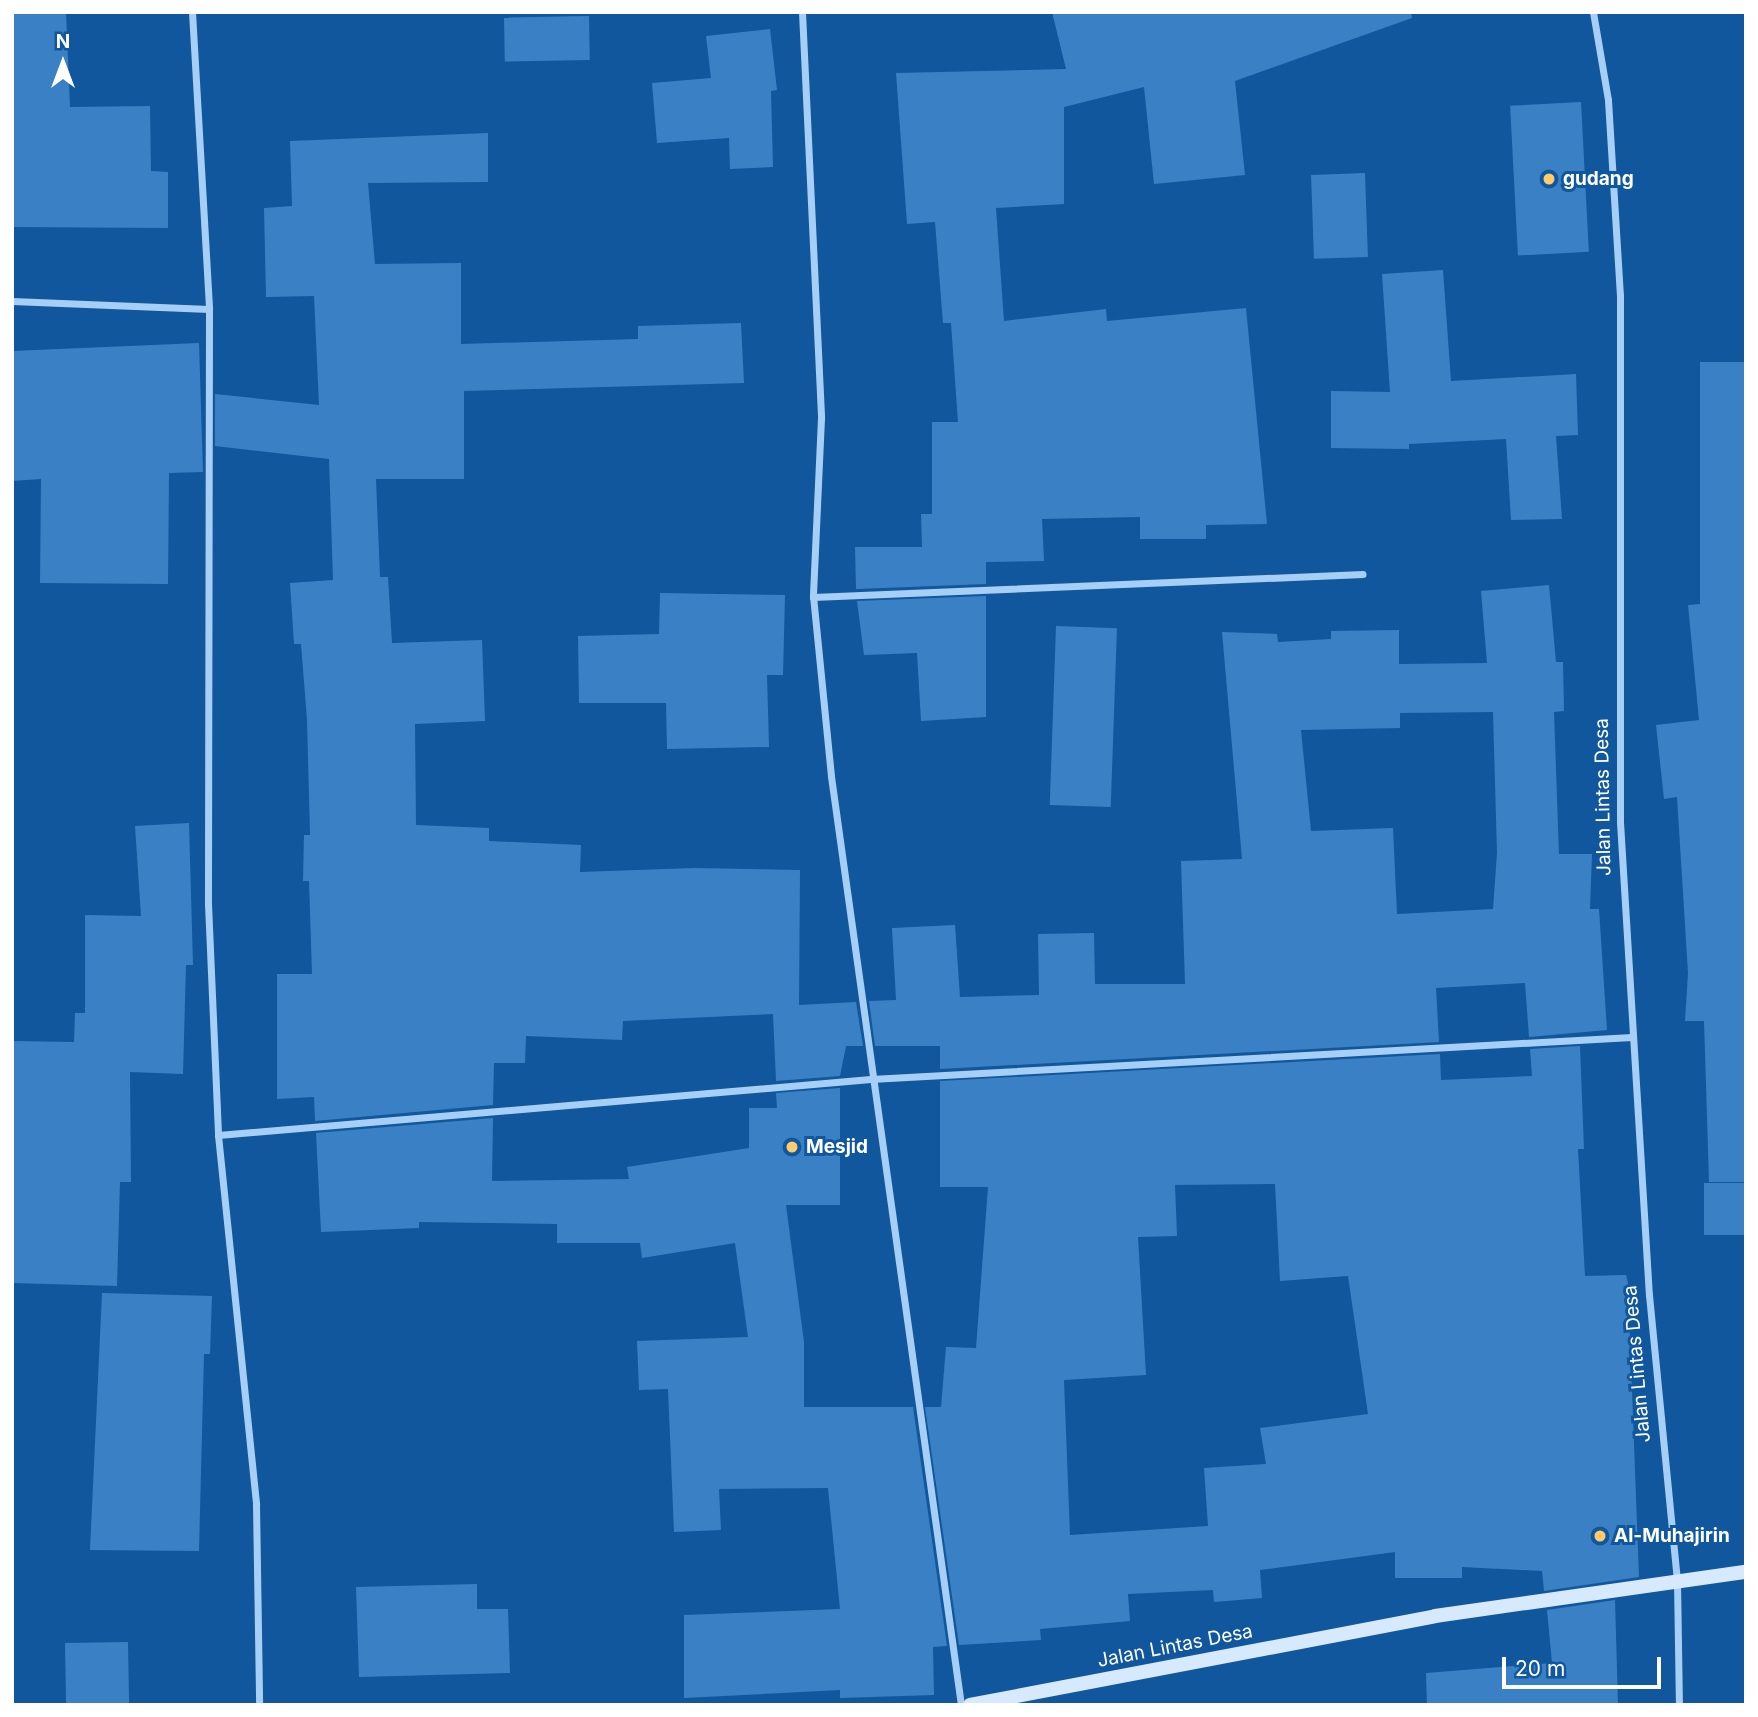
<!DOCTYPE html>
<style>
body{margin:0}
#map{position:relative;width:1758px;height:1717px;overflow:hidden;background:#11579e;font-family:Inter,sans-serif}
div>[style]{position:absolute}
.building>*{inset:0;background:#3a80c5;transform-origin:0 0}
.minor>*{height:7px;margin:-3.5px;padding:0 3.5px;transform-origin:3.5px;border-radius:3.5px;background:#a7cff5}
.secondary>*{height:14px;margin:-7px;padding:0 7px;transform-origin:7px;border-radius:7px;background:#d7eafd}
.dots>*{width:19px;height:19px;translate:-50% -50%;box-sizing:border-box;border:4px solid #11579e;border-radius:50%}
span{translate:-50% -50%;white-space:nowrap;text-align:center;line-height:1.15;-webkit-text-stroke:6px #11579e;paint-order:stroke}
.poi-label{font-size:19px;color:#fff;font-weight:700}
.left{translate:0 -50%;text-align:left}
.street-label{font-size:19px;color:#fff}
.frame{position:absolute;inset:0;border:14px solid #fff;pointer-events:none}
.north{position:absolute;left:28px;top:28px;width:70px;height:70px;-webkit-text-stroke:5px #11579e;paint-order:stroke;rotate:0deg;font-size:19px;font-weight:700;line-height:28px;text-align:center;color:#fff}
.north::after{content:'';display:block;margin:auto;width:24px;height:32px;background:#fff;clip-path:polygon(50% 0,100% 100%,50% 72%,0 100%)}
.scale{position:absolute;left:1502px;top:1657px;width:159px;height:32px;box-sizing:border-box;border:4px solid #fff;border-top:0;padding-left:9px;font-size:21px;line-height:24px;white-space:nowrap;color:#fff;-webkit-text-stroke:5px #11579e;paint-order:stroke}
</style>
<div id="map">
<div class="building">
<i style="clip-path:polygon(12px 12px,66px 12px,70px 107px,150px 106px,151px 171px,168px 172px,168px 228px,12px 227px)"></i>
<i style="clip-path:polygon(1052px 12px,1411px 12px,1412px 18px,1235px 81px,1245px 175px,1154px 184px,1144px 87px,1064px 107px,1064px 204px,996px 208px,1004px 321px,1106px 309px,1107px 321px,1246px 308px,1267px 524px,1206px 525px,1206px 539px,1140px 539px,1140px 517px,1042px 519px,1044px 561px,986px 562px,986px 584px,856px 589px,855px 547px,922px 547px,921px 514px,932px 514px,932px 422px,958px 422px,951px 323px,943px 323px,935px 222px,907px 224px,896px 73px,1066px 69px)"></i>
<i style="left:589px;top:16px;width:44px;height:85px;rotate:89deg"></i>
<i style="clip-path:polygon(770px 29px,777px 90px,771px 91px,773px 167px,730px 169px,729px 138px,657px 143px,652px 83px,711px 78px,706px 36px)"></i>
<i style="left:1581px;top:102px;width:150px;height:71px;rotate:87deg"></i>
<i style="clip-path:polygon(488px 133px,488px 182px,368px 183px,375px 264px,461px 263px,461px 344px,638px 339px,638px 326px,741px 323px,744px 383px,464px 391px,464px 479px,376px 479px,380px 577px,388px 577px,392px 643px,482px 640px,485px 721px,415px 724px,416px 825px,489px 828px,489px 841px,581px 845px,580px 872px,694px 868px,800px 870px,799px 1005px,856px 1002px,863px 1046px,846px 1046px,840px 1076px,776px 1081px,773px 1014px,623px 1021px,622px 1040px,526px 1036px,525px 1063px,494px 1063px,493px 1105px,315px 1121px,314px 1097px,277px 1099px,277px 974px,312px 974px,309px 881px,303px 881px,304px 835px,310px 835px,307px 720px,301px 644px,294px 644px,290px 583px,333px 580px,329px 459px,215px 446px,215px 394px,319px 405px,314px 296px,266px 297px,264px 208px,292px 206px,290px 141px)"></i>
<i style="left:1365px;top:173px;width:84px;height:54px;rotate:88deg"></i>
<i style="clip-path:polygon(1443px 270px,1451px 381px,1576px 374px,1578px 435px,1556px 436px,1562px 519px,1511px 520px,1506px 439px,1409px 444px,1409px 449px,1331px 448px,1331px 391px,1390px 392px,1382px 274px)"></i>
<i style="clip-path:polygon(199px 343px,203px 472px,169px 473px,168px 584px,40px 583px,41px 479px,12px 481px,12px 351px)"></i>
<i style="clip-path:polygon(1700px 362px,1746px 362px,1746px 1182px,1709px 1182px,1704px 1021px,1685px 1021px,1688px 973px,1677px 797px,1664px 799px,1656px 725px,1699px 720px,1688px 605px,1700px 604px)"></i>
<i style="clip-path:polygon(evenodd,1549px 585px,1556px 662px,1563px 662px,1564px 711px,1554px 712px,1559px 854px,1592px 854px,1590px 909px,1599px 909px,1607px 1030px,1529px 1037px,1525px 983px,1436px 988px,1439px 1042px,940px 1069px,940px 1046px,875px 1046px,869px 1001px,896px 1000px,892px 928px,955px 925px,960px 997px,1039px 995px,1038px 934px,1094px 933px,1095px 984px,1185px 984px,1181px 861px,1242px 859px,1222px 632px,1277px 634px,1278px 642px,1331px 639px,1331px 631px,1399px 630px,1399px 664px,1487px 663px,1481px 591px,1549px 585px,1493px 712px,1497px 853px,1493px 909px,1397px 914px,1393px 828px,1311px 831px,1301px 730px,1400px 728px,1400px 713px,1493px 712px)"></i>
<i style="clip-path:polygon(660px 593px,785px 595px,783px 675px,767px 675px,769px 747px,667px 749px,666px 703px,579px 703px,578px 636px,659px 634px)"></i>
<i style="clip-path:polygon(986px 596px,986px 717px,921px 721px,917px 653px,864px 655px,857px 601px)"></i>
<i style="left:1056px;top:626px;width:61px;height:179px;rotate:2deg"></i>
<i style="clip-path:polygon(189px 823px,193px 965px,186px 965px,183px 1074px,130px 1072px,131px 1182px,120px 1182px,117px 1286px,12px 1283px,12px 1041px,74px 1042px,75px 1013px,85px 1013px,85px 915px,141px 916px,135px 826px)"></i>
<i style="clip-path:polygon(evenodd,1580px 1046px,1584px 1149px,1578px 1149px,1585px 1276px,1626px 1275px,1628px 1283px,1639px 1577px,1544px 1591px,1542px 1571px,1462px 1567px,1462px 1578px,1395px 1578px,1395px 1552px,1260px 1570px,1262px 1598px,1214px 1602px,1213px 1590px,1128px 1594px,1130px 1621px,1040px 1629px,1041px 1640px,959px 1645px,925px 1407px,941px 1407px,946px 1347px,976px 1348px,988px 1187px,940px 1187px,940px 1081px,1440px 1054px,1441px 1080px,1532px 1076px,1530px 1049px,1580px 1046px,1275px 1184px,1280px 1281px,1348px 1276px,1368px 1414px,1260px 1428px,1266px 1464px,1204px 1468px,1208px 1526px,1070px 1535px,1064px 1380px,1146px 1375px,1138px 1237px,1177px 1236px,1175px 1185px,1275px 1184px)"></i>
<i style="clip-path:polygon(840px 1088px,840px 1205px,786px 1205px,804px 1342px,804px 1407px,913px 1407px,947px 1646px,933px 1647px,934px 1695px,840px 1698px,840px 1690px,684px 1698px,684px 1615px,840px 1609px,828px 1488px,719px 1489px,721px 1530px,674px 1532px,668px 1389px,639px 1390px,637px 1341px,748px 1337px,735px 1243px,642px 1258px,640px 1243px,557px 1243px,557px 1224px,419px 1222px,419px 1228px,321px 1232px,316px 1133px,493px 1118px,492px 1181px,629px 1179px,627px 1167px,749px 1148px,749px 1108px,777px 1108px,776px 1093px)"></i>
<i style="left:1704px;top:1183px;width:42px;height:52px"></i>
<i style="clip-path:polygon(102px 1293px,212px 1296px,210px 1354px,204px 1354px,199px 1551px,90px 1550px)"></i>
<i style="clip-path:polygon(477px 1584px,477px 1609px,508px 1609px,510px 1673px,359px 1677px,356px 1587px)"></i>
<i style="clip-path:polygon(1615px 1600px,1618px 1705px,1427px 1705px,1426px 1673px,1552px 1663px,1547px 1610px)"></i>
<i style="left:128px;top:1642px;width:63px;height:63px;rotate:89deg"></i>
</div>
<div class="minor">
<i style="left:192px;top:12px;width:297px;rotate:86.7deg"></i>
<i style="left:209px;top:309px;width:595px;rotate:90.1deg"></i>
<i style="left:208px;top:904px;width:231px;rotate:87.5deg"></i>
<i style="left:218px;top:1135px;width:371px;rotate:84.1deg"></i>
<i style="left:256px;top:1504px;width:201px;rotate:89.1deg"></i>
<i style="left:802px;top:12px;width:406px;rotate:87.3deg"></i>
<i style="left:821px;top:418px;width:179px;rotate:92.6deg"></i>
<i style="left:1593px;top:12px;width:89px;rotate:80.3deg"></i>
<i style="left:1608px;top:100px;width:195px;rotate:86.5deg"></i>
<i style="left:1620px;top:295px;width:527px;rotate:90deg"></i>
<i style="left:1620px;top:822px;width:474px;rotate:86.5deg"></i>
<i style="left:1649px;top:1295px;width:287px;rotate:84.4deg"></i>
<i style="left:1677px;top:1581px;width:124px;rotate:89.1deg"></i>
<i style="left:12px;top:301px;width:197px;rotate:2.3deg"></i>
<i style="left:218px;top:1135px;width:655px;rotate:-4.9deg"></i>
<i style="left:871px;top:1079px;width:762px;rotate:-3.16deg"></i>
<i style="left:961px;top:1705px;width:938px;rotate:-97.97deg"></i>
<i style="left:831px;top:776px;width:180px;rotate:-95.7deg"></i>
<i style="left:813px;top:597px;width:550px;rotate:-2.39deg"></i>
</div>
<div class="secondary">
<i style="left:970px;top:1705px;width:473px;rotate:-10.8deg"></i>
<i style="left:1435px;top:1616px;width:314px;rotate:-8.1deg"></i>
</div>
<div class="dots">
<i style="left:1549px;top:179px;background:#ffcb6b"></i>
<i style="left:792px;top:1147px;background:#ffcb6b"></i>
<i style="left:1600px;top:1536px;background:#ffcb6b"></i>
</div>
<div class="poi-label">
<span class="left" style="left:1563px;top:179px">gudang</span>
<span class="left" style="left:806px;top:1147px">Mesjid</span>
<span class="left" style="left:1614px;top:1536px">Al-Muhajirin</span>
</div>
<div class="street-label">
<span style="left:1603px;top:797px;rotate:-91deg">Jalan Lintas Desa</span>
<span style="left:1637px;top:1364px;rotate:-95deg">Jalan Lintas Desa</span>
<span style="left:1175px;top:1646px;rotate:-11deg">Jalan Lintas Desa</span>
</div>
<div class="frame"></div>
<div class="north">N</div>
<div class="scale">20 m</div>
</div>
